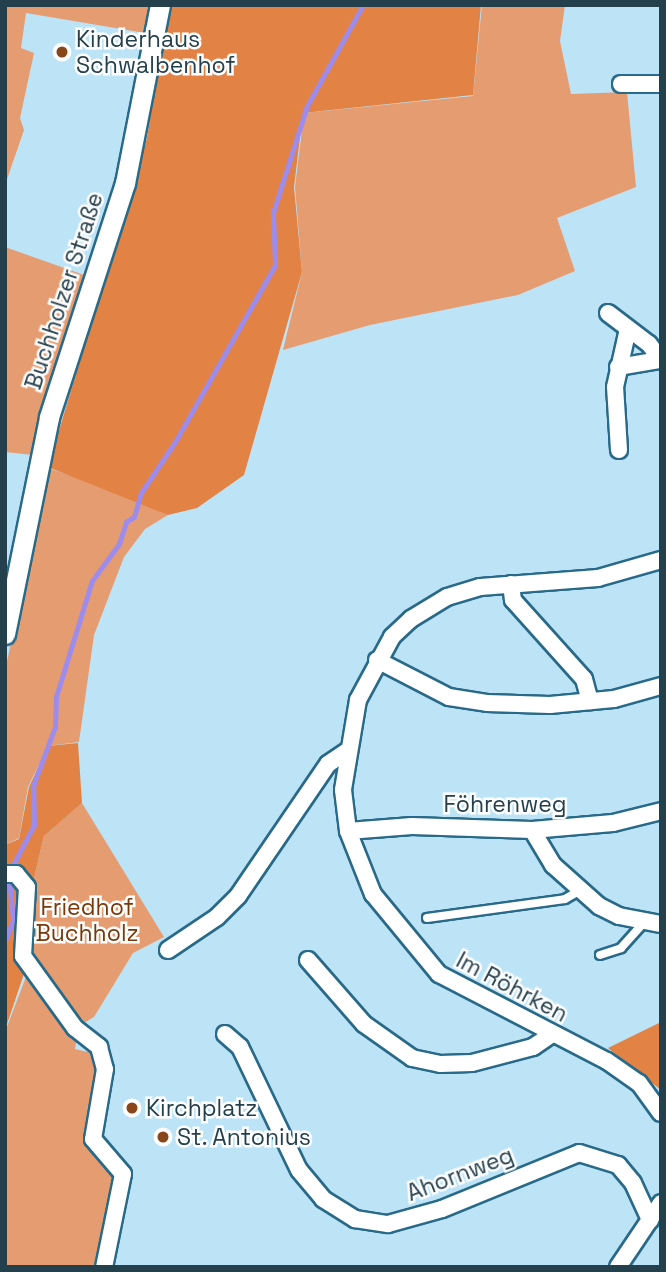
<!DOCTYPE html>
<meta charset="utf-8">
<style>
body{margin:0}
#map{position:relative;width:666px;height:1272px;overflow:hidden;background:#bde3f7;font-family:"Space Grotesk",sans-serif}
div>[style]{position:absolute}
.green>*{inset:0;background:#e69c71}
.forest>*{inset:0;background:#e28245}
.stream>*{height:4.5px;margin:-2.25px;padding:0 2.25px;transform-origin:2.25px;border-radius:2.25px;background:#9e8ced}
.roads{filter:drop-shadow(2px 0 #286a88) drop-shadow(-2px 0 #286a88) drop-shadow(0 2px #286a88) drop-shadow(0 -2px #286a88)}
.service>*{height:8px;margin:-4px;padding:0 4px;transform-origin:4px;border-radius:4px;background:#fff}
.minor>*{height:16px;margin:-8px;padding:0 8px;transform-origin:8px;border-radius:8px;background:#fff}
.tertiary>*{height:19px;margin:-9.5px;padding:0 9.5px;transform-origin:9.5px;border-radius:9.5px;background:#fff}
.dots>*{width:19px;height:19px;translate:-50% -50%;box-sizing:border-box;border:4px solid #fefefe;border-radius:50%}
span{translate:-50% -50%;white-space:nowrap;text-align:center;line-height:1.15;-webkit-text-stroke:5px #fefefe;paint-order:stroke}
.poi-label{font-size:23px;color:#25404d}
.left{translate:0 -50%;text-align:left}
.street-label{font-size:23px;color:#25404d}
.park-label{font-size:23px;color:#77390a}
.frame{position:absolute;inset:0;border:7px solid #25404d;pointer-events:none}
</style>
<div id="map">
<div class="green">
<i style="clip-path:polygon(5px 5px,150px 5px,145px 33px,26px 13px,21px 48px,34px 53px,20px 118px,24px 130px,5px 185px)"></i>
<i style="clip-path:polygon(482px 5px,565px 5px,560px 41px,571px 94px,627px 92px,636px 187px,557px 218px,575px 271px,518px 295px,370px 325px,283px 350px,302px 272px,295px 187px,304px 113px,473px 96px)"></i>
<i style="clip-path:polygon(5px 247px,84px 275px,33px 455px,5px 452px)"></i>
<i style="clip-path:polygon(48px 468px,114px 490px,168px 515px,145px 529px,124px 557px,94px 635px,79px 742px,48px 746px,28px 787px,19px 838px,5px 845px,5px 671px)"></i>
<i style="clip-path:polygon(82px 803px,164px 937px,133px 953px,94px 1017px,79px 1026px,75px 1049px,92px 1053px,103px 1068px,92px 1139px,117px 1170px,101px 1267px,5px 1267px,5px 1032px,32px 961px,34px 878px,44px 836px)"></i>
</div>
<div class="forest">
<i style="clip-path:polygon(169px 5px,481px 5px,473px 95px,303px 113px,294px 187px,302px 272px,244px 475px,197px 508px,168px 515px,48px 467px,147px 138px)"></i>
<i style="clip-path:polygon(78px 743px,82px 803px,44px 836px,34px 878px,25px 891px,26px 968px,5px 1030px,5px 845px,19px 839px,29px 787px,48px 746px)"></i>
<i style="clip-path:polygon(661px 1022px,661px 1090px,608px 1048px)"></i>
</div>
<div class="stream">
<i style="left:13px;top:865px;width:45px;rotate:-62.3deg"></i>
<i style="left:34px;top:825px;width:39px;rotate:-91deg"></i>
<i style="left:33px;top:786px;width:63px;rotate:-69.6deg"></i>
<i style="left:55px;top:727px;width:30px;rotate:-88deg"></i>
<i style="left:56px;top:697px;width:121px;rotate:-72.8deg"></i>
<i style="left:92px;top:581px;width:46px;rotate:-53.9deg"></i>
<i style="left:119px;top:544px;width:23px;rotate:-72deg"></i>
<i style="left:126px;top:522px;width:9px;rotate:-32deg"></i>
<i style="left:134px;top:517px;width:25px;rotate:-74deg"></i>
<i style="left:141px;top:493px;width:61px;rotate:-56.3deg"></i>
<i style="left:175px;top:442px;width:203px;rotate:-60.5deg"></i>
<i style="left:275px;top:265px;width:52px;rotate:-92.2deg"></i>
<i style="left:273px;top:213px;width:112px;rotate:-72.4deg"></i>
<i style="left:307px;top:106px;width:115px;rotate:-61deg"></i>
<i style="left:5px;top:941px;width:22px;rotate:-69deg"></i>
<i style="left:13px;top:920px;width:40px;rotate:-95.7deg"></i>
</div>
<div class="roads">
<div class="service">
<i style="left:427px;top:918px;width:139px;rotate:-7.8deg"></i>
<i style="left:565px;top:899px;width:16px;rotate:-30deg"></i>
<i style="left:600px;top:955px;width:22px;rotate:-18deg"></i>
<i style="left:621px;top:948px;width:36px;rotate:-48deg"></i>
</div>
<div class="minor">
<i style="left:621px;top:84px;width:40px"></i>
<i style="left:608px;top:313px;width:51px;rotate:37.1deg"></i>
<i style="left:649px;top:344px;width:20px;rotate:53deg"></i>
<i style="left:618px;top:367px;width:43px;rotate:-9.5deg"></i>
<i style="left:619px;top:450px;width:63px;rotate:-93.6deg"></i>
<i style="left:615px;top:387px;width:59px;rotate:-77.4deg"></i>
<i style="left:661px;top:560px;width:66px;rotate:164.1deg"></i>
<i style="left:598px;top:578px;width:118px;rotate:175.6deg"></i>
<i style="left:480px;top:587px;width:34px;rotate:163deg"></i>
<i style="left:447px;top:597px;width:42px;rotate:148.6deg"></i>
<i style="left:411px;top:619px;width:26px;rotate:137deg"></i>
<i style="left:392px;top:637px;width:72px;rotate:118.4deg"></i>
<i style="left:358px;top:700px;width:91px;rotate:99.5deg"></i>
<i style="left:343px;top:790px;width:41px;rotate:83deg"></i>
<i style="left:348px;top:831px;width:68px;rotate:68.4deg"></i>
<i style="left:373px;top:894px;width:104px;rotate:50.5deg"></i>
<i style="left:439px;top:974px;width:189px;rotate:27.4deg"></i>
<i style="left:607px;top:1061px;width:39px;rotate:35deg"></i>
<i style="left:639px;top:1083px;width:37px;rotate:54deg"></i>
<i style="left:511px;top:584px;width:16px;rotate:83deg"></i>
<i style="left:513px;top:600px;width:106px;rotate:48.1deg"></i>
<i style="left:584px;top:679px;width:23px;rotate:75deg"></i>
<i style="left:377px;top:660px;width:81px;rotate:27.2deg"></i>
<i style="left:449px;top:697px;width:38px;rotate:9deg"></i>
<i style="left:487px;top:703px;width:63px;rotate:1.8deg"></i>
<i style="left:550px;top:705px;width:64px;rotate:-5.4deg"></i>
<i style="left:614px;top:699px;width:49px;rotate:-15.5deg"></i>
<i style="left:532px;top:830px;width:41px;rotate:59deg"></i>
<i style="left:553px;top:865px;width:62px;rotate:41.7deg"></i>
<i style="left:599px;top:906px;width:22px;rotate:27deg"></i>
<i style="left:619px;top:916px;width:43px;rotate:10.8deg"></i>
<i style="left:348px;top:831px;width:64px;rotate:-4.5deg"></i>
<i style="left:412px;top:826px;width:120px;rotate:1.9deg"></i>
<i style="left:532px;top:830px;width:81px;rotate:-4.9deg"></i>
<i style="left:613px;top:823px;width:49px;rotate:-14deg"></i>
<i style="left:5px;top:874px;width:11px"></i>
<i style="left:16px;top:874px;width:17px;rotate:50deg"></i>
<i style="left:27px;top:887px;width:69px;rotate:93.3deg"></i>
<i style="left:23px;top:956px;width:89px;rotate:54.2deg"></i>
<i style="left:75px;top:1028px;width:31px;rotate:38deg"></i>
<i style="left:99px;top:1047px;width:23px;rotate:75deg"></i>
<i style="left:105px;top:1069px;width:71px;rotate:99.7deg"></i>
<i style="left:93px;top:1139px;width:46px;rotate:49.4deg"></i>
<i style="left:123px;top:1174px;width:95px;rotate:101.5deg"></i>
<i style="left:168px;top:950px;width:59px;rotate:-34deg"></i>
<i style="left:217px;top:917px;width:30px;rotate:-45deg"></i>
<i style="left:238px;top:896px;width:160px;rotate:-55.7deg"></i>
<i style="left:328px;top:764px;width:22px;rotate:-34deg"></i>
<i style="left:308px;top:960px;width:85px;rotate:48.8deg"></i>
<i style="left:364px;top:1024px;width:59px;rotate:35.3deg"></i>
<i style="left:412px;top:1058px;width:29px;rotate:12deg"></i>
<i style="left:440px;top:1064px;width:32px;rotate:-2deg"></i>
<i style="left:472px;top:1063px;width:63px;rotate:-14.7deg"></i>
<i style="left:533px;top:1047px;width:22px;rotate:-34deg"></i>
<i style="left:225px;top:1034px;width:20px;rotate:41deg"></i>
<i style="left:240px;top:1047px;width:136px;rotate:64.4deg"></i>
<i style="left:299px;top:1170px;width:38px;rotate:50deg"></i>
<i style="left:323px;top:1199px;width:38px;rotate:32deg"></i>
<i style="left:355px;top:1219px;width:33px;rotate:9deg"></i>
<i style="left:388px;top:1224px;width:56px;rotate:-15.5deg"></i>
<i style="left:442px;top:1209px;width:148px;rotate:-22.2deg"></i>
<i style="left:579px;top:1153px;width:41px;rotate:17.1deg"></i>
<i style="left:618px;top:1165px;width:23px;rotate:50deg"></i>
<i style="left:633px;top:1183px;width:41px;rotate:65.3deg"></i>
<i style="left:618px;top:1267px;width:77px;rotate:-56.1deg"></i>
</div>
<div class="tertiary">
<i style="left:5px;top:634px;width:221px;rotate:-78.5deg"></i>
<i style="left:49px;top:417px;width:246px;rotate:-72deg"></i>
<i style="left:125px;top:183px;width:181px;rotate:-78.9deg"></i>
</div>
</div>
<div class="dots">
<i style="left:62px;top:52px;background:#894618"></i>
<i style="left:132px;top:1108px;background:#894618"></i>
<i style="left:163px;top:1137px;background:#894618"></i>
</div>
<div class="poi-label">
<span class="left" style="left:76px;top:52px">Kinderhaus<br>Schwalbenhof</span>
<span class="left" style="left:146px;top:1108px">Kirchplatz</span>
<span class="left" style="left:177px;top:1137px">St. Antonius</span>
</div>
<div class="street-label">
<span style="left:64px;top:291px;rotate:-72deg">Buchholzer Straße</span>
<span style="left:505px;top:804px">Föhrenweg</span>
<span style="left:512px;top:987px;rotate:28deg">Im Röhrken</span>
<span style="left:460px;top:1174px;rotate:-21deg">Ahornweg</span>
</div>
<div class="park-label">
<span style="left:87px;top:920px">Friedhof<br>Buchholz</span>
</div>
<div class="frame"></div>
</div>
